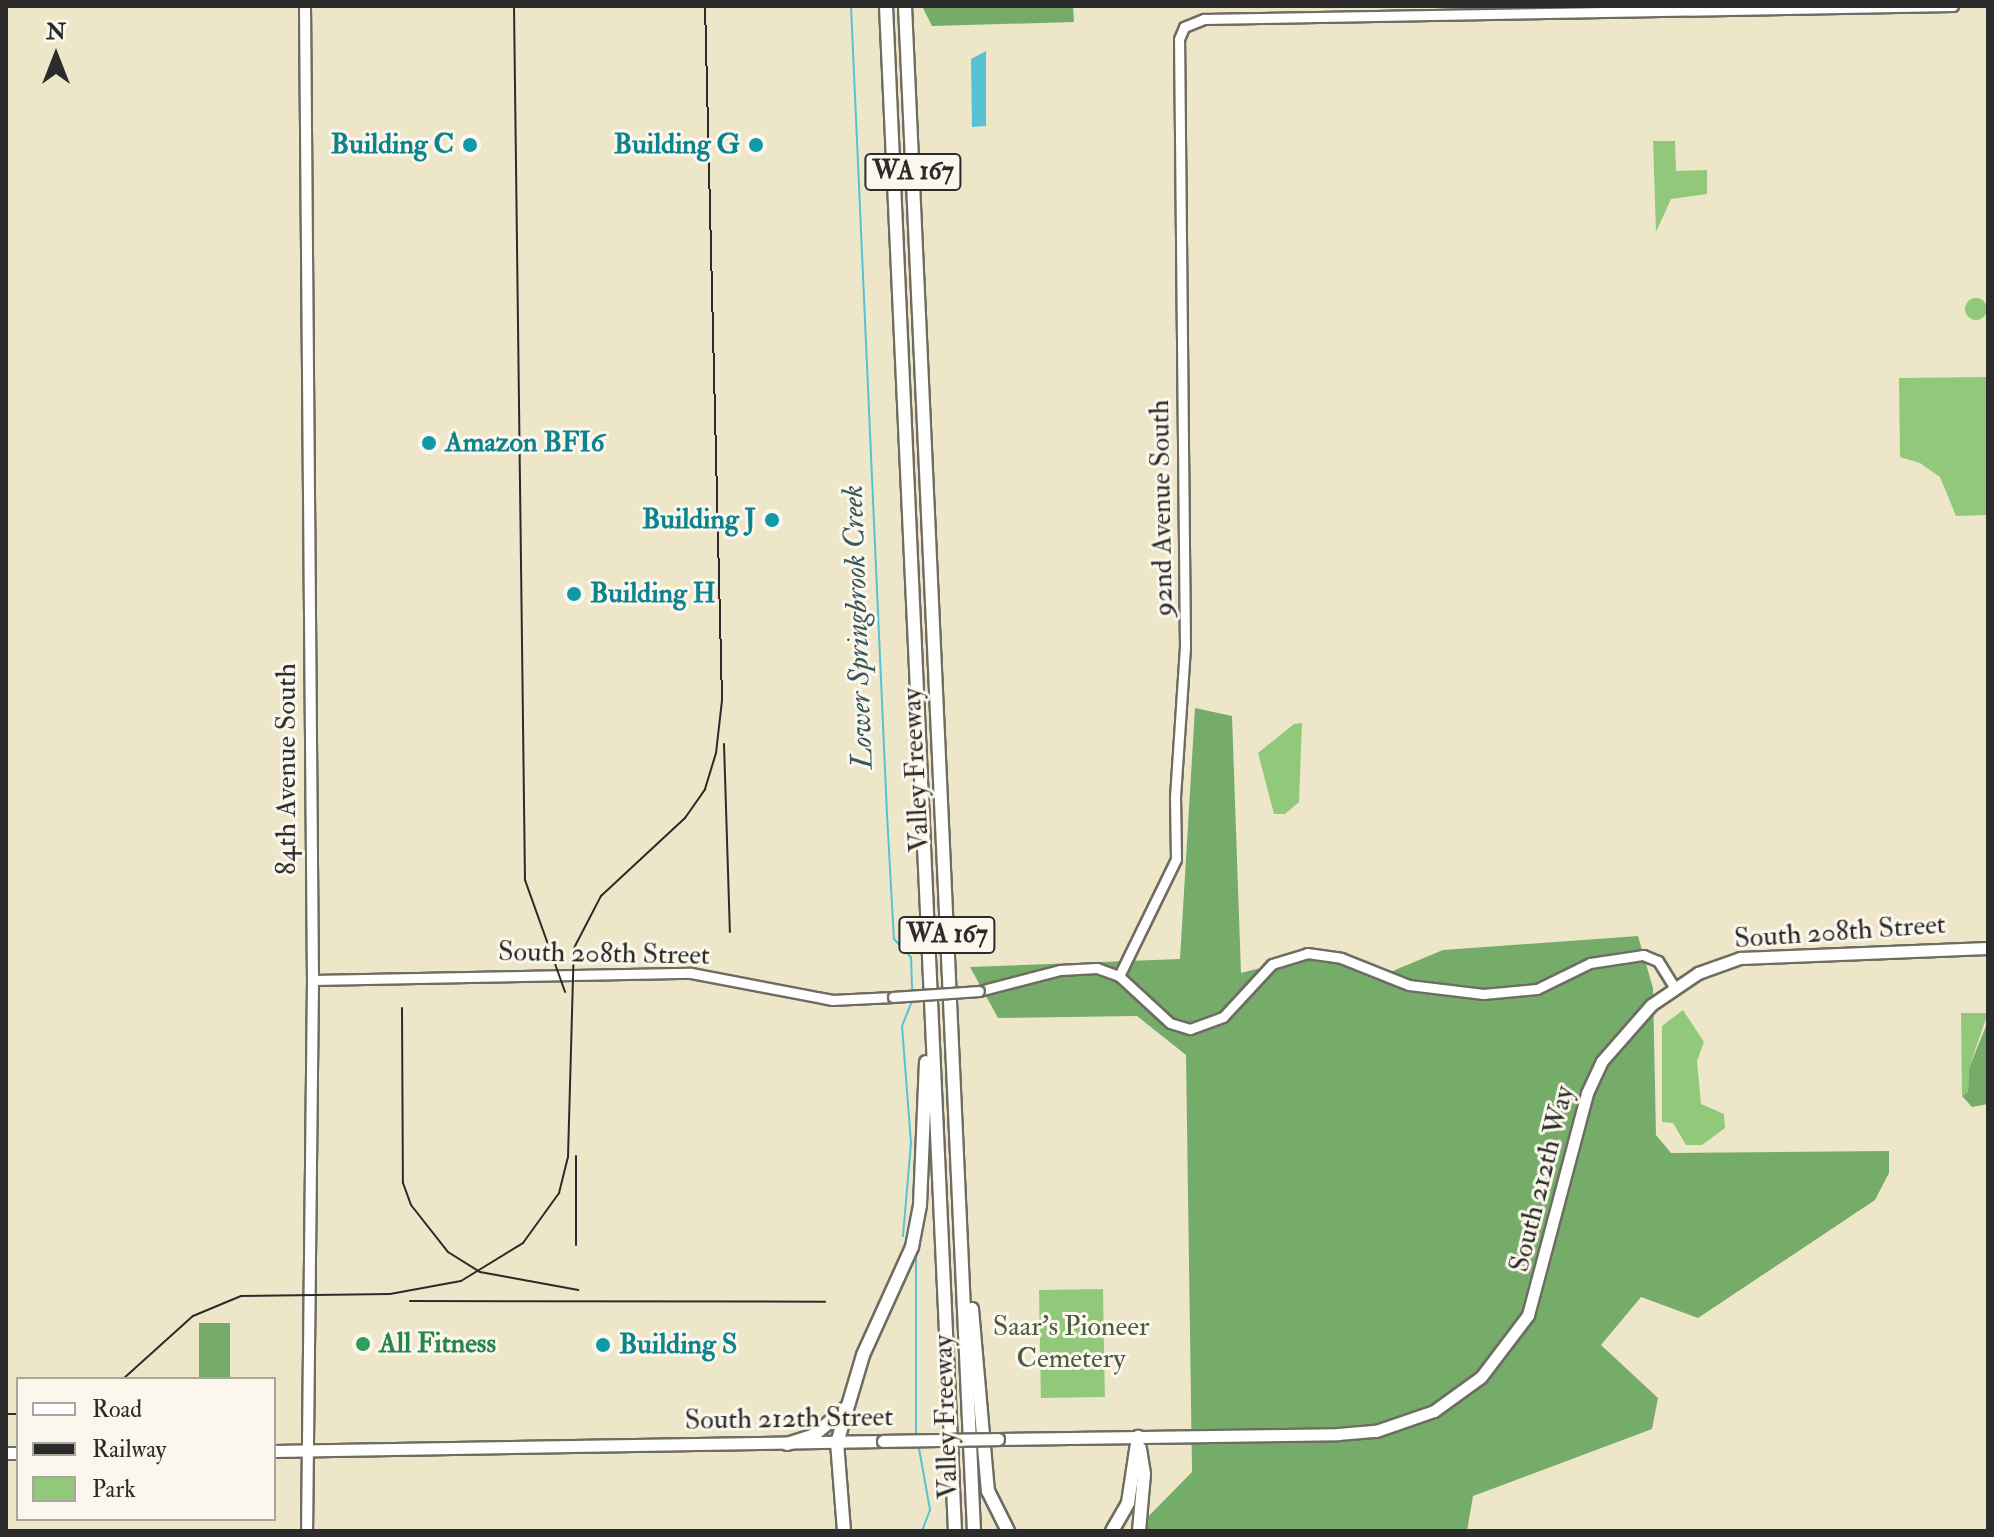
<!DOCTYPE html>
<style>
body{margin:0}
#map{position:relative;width:1994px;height:1537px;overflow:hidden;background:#eee6c9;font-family:"IM FELL Double Pica",serif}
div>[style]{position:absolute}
.green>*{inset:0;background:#92c87a;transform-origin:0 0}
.round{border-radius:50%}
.forest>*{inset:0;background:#75ac6a;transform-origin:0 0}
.water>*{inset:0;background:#57c2d2}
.stream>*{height:2px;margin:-1px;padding:0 1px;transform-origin:1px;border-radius:1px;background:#57c2d2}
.roads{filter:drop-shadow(2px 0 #6f6c62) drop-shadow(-2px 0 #6f6c62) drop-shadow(0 2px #6f6c62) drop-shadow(0 -2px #6f6c62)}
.tertiary>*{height:9px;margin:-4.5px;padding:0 4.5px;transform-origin:4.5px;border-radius:4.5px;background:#fff}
.secondary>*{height:10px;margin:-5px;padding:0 5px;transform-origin:5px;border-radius:5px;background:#fff}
.primary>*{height:11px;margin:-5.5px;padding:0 5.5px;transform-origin:5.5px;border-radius:5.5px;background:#fff}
.motorway>*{height:12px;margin:-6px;padding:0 6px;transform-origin:6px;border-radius:6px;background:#fff}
.rail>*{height:2px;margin:-1px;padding:0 1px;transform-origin:1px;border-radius:1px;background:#2b2b2b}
.bridges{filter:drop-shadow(2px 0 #6f6c62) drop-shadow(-2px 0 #6f6c62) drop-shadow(0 2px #6f6c62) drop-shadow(0 -2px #6f6c62)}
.tertiary-bridge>*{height:9px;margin:-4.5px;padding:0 4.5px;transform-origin:4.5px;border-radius:4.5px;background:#fff}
.primary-bridge>*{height:11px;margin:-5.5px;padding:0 5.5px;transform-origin:5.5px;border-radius:5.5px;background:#fff}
.dots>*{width:22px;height:22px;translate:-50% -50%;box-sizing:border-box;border:4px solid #fbf7ec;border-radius:50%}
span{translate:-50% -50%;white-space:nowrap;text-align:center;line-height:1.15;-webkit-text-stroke:6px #fbf7ec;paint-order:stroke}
.shield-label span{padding:2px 6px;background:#fbf7ec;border:2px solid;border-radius:6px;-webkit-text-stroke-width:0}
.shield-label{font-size:26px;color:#2b2b2b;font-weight:700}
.culture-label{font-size:28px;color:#0d838f;font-weight:700}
.right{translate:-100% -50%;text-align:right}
.left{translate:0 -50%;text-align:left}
.street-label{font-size:28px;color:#2b2b2b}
.park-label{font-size:28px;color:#4a5a43}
.leisure-label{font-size:28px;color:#27864d;font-weight:700}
.water-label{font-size:30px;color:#38585d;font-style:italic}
.frame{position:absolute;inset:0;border:8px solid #2b2b2b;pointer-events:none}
.legend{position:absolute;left:16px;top:1377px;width:260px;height:144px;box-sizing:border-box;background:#fbf7ec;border:2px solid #a8a59f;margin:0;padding:10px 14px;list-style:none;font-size:24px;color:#2b2b2b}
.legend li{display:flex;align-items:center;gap:16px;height:40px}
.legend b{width:40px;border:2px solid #a8a59f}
.north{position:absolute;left:16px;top:16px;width:80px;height:80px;-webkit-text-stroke:6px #fbf7ec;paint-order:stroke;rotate:0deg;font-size:22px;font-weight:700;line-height:32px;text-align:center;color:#2b2b2b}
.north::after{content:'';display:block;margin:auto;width:28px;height:36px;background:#2b2b2b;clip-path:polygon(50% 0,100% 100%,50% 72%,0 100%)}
</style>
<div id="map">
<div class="green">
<i style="clip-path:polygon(1653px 141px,1675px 141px,1676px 171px,1707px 170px,1707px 194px,1671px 199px,1656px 232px)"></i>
<i class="round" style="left:1965px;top:298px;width:22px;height:22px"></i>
<i style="clip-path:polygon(1988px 377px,1988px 515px,1956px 516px,1940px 477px,1920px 463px,1900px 457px,1899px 378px)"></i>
<i style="clip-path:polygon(1302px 723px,1299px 802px,1285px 814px,1274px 814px,1258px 753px,1294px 724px)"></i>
<i style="clip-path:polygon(1683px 1010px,1704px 1042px,1697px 1061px,1701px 1104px,1724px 1114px,1725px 1128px,1702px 1145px,1686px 1145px,1673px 1123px,1662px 1122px,1662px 1026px)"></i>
<i style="clip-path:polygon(1961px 1013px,1988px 1013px,1969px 1068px,1968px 1092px,1962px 1096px)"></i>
<i style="left:1103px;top:1289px;width:108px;height:64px;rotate:89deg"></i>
</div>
<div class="forest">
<i style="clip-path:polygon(922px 6px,1073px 6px,1074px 22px,932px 26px)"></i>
<i style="clip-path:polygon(1195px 708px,1232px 716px,1241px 973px,1318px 953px,1383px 975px,1443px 950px,1638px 936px,1653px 988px,1656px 1135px,1671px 1153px,1889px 1151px,1889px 1173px,1875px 1200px,1698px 1318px,1641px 1297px,1601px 1345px,1658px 1398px,1652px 1429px,1473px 1496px,1467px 1531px,1134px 1531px,1192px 1472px,1186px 1055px,1137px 1016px,998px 1018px,970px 967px,1180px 959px)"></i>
<i style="clip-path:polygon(1988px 1021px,1988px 1104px,1972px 1107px,1962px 1096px,1968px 1092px,1969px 1068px)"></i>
<i style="left:199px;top:1323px;width:31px;height:56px"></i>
</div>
<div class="water">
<i style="clip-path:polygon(986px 51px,986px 126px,972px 127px,971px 59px)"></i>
</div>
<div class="stream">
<i style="left:851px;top:6px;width:810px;rotate:87.45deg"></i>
<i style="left:887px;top:815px;width:124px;rotate:86.8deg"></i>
<i style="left:894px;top:939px;width:25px;rotate:47deg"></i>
<i style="left:911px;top:957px;width:34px;rotate:88deg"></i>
<i style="left:903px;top:1236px;width:93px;rotate:-85.1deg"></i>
<i style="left:911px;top:1143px;width:117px;rotate:-94.4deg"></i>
<i style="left:902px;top:1026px;width:27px;rotate:-68deg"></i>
<i style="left:916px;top:1256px;width:181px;rotate:90deg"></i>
<i style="left:918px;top:1443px;width:68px;rotate:79.8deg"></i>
<i style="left:930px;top:1510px;width:22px;rotate:111deg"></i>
</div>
<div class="roads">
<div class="tertiary">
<i style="left:1119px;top:976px;width:130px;rotate:-64deg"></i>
<i style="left:1176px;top:859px;width:62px;rotate:-90.9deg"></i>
<i style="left:1175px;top:797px;width:149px;rotate:-86.2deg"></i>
<i style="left:1185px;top:648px;width:609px;rotate:-90.56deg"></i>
<i style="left:1179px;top:39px;width:13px;rotate:-67deg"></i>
<i style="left:1184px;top:27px;width:22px;rotate:-22deg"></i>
<i style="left:1204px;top:19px;width:749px;rotate:-0.99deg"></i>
<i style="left:313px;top:980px;width:378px;rotate:-1.1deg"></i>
<i style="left:691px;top:973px;width:144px;rotate:10.8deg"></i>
<i style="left:832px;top:1000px;width:61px;rotate:-2.8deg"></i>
<i style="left:979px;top:991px;width:84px;rotate:-14.5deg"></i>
<i style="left:1060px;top:970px;width:37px;rotate:-3deg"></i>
<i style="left:1097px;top:968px;width:23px;rotate:20deg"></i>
<i style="left:1119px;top:976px;width:69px;rotate:42.7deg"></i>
<i style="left:1170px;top:1023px;width:21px;rotate:17deg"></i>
<i style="left:1190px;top:1029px;width:35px;rotate:-20deg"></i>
<i style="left:1223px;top:1017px;width:72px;rotate:-47.2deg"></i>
<i style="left:1272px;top:964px;width:37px;rotate:-17deg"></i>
<i style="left:1307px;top:953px;width:34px;rotate:8deg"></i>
<i style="left:1341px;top:958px;width:73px;rotate:21.7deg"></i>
<i style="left:1409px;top:985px;width:75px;rotate:6.9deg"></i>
<i style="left:1483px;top:994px;width:54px;rotate:-5.3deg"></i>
<i style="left:1537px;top:989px;width:59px;rotate:-26.1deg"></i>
<i style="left:1590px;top:963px;width:54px;rotate:-8.6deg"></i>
<i style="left:1643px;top:955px;width:16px;rotate:22deg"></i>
<i style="left:1658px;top:961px;width:31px;rotate:58deg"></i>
</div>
<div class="secondary">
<i style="left:305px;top:6px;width:974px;rotate:89.53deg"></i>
<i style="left:313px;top:980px;width:551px;rotate:90.62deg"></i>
</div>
<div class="primary">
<i style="left:998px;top:1439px;width:340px;rotate:-0.8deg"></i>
<i style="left:1338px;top:1434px;width:38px;rotate:-5deg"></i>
<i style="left:1376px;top:1431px;width:61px;rotate:-19deg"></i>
<i style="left:1434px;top:1411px;width:58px;rotate:-35.9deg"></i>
<i style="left:1481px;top:1377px;width:78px;rotate:-52.8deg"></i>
<i style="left:1528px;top:1315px;width:230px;rotate:-75.1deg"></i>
<i style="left:1587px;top:1093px;width:35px;rotate:-65deg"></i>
<i style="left:1602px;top:1061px;width:74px;rotate:-48.8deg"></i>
<i style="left:1651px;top:1005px;width:57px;rotate:-34.2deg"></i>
<i style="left:1698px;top:973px;width:45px;rotate:-19.7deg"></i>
<i style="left:1740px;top:958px;width:248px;rotate:-2.3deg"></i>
<i style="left:274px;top:1451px;width:609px;rotate:-0.94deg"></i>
<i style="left:6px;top:1453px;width:12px"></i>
</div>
<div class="motorway">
<i style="left:886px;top:6px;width:1527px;rotate:87.41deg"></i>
<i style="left:905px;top:6px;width:1527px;rotate:87.41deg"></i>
<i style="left:972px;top:1309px;width:183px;rotate:85deg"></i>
<i style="left:988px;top:1491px;width:45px;rotate:63.4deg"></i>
<i style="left:787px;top:1444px;width:28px;rotate:-18deg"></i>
<i style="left:814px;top:1435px;width:42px;rotate:-40.2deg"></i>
<i style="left:844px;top:1531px;width:88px;rotate:-94.5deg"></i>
<i style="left:837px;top:1443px;width:92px;rotate:-73.5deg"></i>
<i style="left:863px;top:1355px;width:119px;rotate:-65.6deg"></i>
<i style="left:912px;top:1247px;width:43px;rotate:-79.2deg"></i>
<i style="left:920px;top:1205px;width:143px;rotate:-87.6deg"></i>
<i style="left:1112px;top:1531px;width:32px;rotate:-60deg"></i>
<i style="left:1128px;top:1503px;width:67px;rotate:-81.4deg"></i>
<i style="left:1139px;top:1531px;width:57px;rotate:-85deg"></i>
<i style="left:1144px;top:1474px;width:26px;rotate:-99deg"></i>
</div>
</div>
<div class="rail">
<i style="left:514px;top:6px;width:874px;rotate:89.28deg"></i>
<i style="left:525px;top:880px;width:119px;rotate:70.3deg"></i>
<i style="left:724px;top:744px;width:188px;rotate:88.2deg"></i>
<i style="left:402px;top:1008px;width:175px;rotate:89.7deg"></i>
<i style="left:403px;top:1183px;width:23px;rotate:70deg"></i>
<i style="left:411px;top:1205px;width:60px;rotate:51.8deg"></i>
<i style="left:448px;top:1252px;width:38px;rotate:32deg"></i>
<i style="left:480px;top:1272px;width:100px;rotate:10.4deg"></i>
<i style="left:576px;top:1245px;width:89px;rotate:-90deg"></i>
<i style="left:410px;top:1301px;width:415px;rotate:0.1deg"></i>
<i style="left:123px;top:1379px;width:94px;rotate:-42deg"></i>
<i style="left:193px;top:1316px;width:52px;rotate:-22.6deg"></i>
<i style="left:241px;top:1296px;width:149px;rotate:-0.8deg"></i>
<i style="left:390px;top:1294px;width:72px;rotate:-10.4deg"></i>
<i style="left:461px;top:1281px;width:73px;rotate:-31.5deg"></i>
<i style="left:523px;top:1243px;width:62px;rotate:-54.2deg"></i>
<i style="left:559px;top:1193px;width:37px;rotate:-76deg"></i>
<i style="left:568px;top:1157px;width:209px;rotate:-88.4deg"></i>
<i style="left:574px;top:948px;width:59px;rotate:-62.6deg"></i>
<i style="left:601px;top:896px;width:115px;rotate:-42.9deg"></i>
<i style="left:685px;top:818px;width:35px;rotate:-55deg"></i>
<i style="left:705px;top:789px;width:38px;rotate:-73deg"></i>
<i style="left:716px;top:753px;width:53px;rotate:-83.5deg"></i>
<i style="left:722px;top:700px;width:694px;rotate:-91.4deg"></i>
<i style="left:6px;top:1414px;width:12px"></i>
</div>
<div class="bridges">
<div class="tertiary-bridge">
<i style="left:893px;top:997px;width:86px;rotate:-4deg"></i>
</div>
<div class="primary-bridge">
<i style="left:883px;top:1441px;width:115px;rotate:-1deg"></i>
</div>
</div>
<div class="dots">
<i style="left:470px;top:145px;background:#0f9aa8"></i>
<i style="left:756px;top:145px;background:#0f9aa8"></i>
<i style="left:429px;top:443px;background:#0f9aa8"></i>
<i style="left:772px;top:520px;background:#0f9aa8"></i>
<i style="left:574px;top:594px;background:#0f9aa8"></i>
<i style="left:363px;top:1344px;background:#2e9e5b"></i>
<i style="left:603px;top:1345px;background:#0f9aa8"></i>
</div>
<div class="shield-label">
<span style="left:913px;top:172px">WA 167</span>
<span style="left:947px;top:935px">WA 167</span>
</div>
<div class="culture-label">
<span class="right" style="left:454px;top:145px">Building C</span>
<span class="right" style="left:740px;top:145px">Building G</span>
<span class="left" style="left:445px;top:443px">Amazon BFI6</span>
<span class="right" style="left:756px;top:520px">Building J</span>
<span class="left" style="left:590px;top:594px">Building H</span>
<span class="left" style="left:619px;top:1345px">Building S</span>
</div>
<div class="street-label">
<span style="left:1162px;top:508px;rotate:-91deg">92nd Avenue South</span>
<span style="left:287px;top:769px;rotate:-90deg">84th Avenue South</span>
<span style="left:916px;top:770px;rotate:-93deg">Valley Freeway</span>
<span style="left:1840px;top:932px;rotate:-4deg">South 208th Street</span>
<span style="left:604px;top:954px;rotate:1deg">South 208th Street</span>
<span style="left:1542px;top:1179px;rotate:-76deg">South 212th Way</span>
<span style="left:946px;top:1417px;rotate:-92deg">Valley Freeway</span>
<span style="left:789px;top:1419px;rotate:-1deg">South 212th Street</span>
</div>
<div class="park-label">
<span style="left:1071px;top:1343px">Saar's Pioneer<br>Cemetery</span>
</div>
<div class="leisure-label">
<span class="left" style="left:379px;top:1344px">All Fitness</span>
</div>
<div class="water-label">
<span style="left:858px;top:627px;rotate:-92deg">Lower Springbrook Creek</span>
</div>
<div class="frame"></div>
<ul class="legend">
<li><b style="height:10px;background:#fff"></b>Road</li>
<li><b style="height:10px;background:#2b2b2b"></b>Railway</li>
<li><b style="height:22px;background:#92c87a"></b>Park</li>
</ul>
<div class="north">N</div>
</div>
